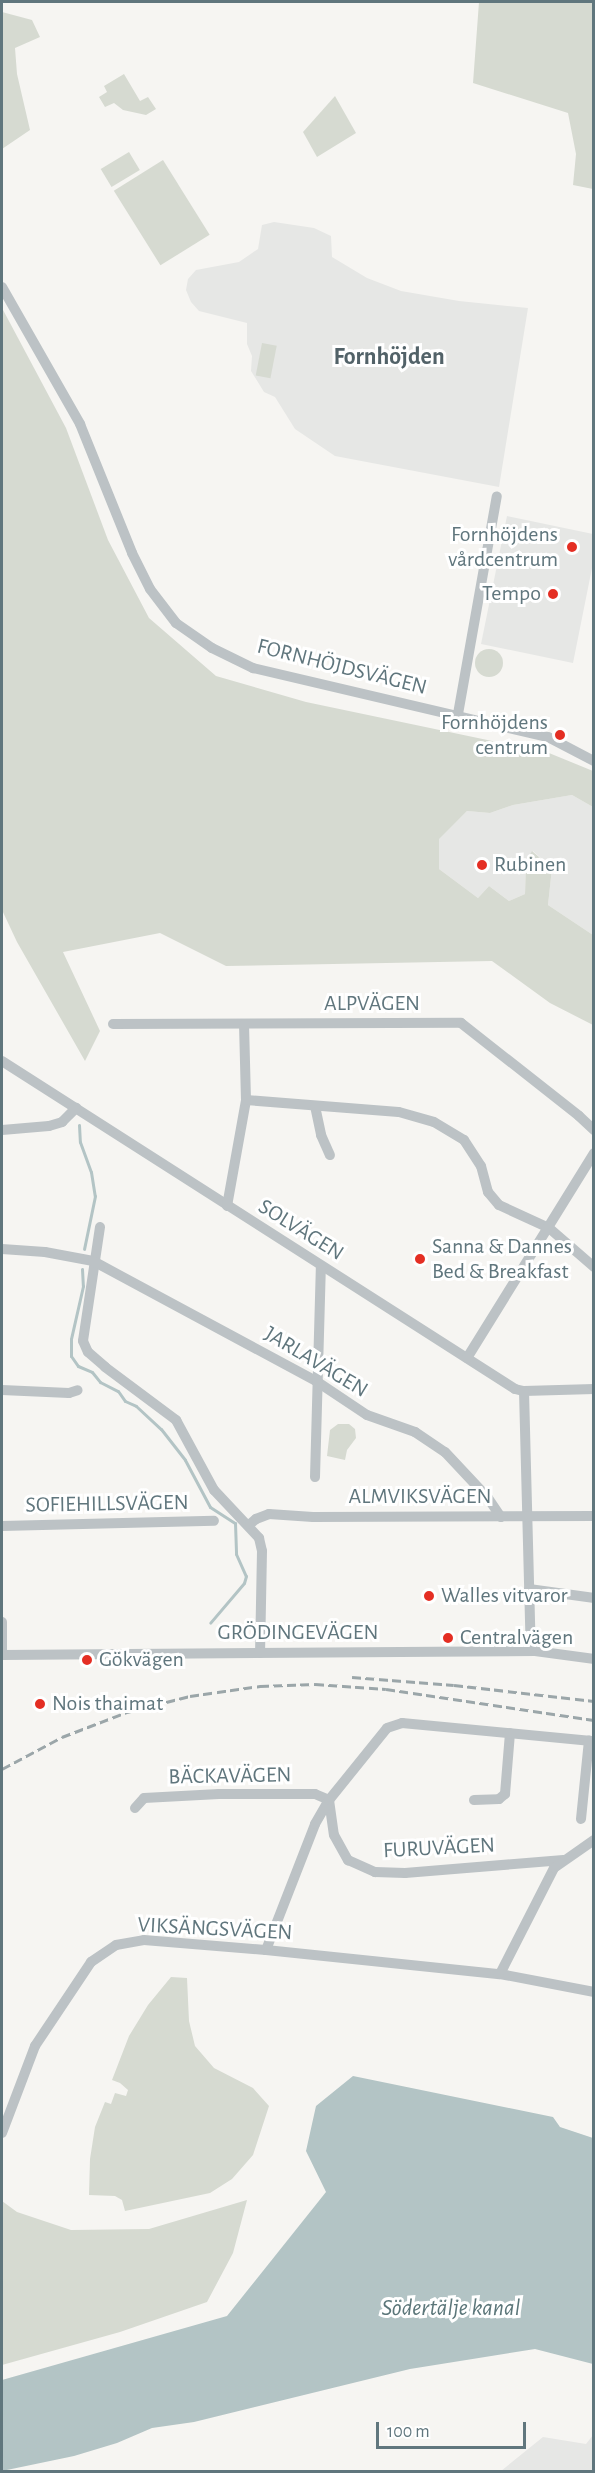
<!DOCTYPE html>
<meta charset="utf-8">
<style>
body{margin:0}
#map{position:relative;width:595px;height:2473px;overflow:hidden;background:#f6f5f2;font-family:"Alegreya Sans",sans-serif}
div>[style]{position:absolute}
.built>*{inset:0;background:#e6e7e5}
.green>*{inset:0;background:#d6dad1;transform-origin:0 0}
.round{border-radius:50%}
.water>*{inset:0;background:#b3c4c5}
.stream>*{height:3px;margin:-1.5px;padding:0 1.5px;transform-origin:1.5px;border-radius:1.5px;background:#b3c4c5}
.minor>*{height:10px;margin:-5px;padding:0 5px;transform-origin:5px;border-radius:5px;background:#bcc2c5}
.rail>*{height:3px;margin-top:-1.5px;transform-origin:0;background:repeating-linear-gradient(90deg,#9ba6a9 0 9px,transparent 0 13.5px)}
.dots>*{width:16px;height:16px;translate:-50% -50%;box-sizing:border-box;border:3px solid #fff;border-radius:50%}
span{translate:-50% -50%;white-space:nowrap;text-align:center;line-height:1.15;-webkit-text-stroke:6px #fff;paint-order:stroke}
.poi-label{font-size:22px;color:#60767d}
.right{translate:-100% -50%;text-align:right}
.left{translate:0 -50%;text-align:left}
.street-label{font-size:22px;color:#60767d}
.neighbourhood-label{font-size:24px;color:#526268;font-weight:700}
.water-label{font-size:24px;color:#5b7679;font-style:italic}
.frame{position:absolute;inset:0;border:3px solid #60767d;pointer-events:none}
.scale{position:absolute;left:376px;top:2422px;width:150px;height:27px;box-sizing:border-box;border:3px solid #60767d;border-top:0;padding-left:8px;font-size:18px;line-height:21px;white-space:nowrap;color:#60767d;-webkit-text-stroke:4px #fff;paint-order:stroke}
</style>
<div id="map">
<div class="built">
<i style="clip-path:polygon(274px 222px,314px 228px,331px 236px,332px 257px,367px 278px,401px 291px,459px 301px,528px 308px,499px 487px,335px 456px,295px 429px,275px 397px,264px 392px,251px 371px,252px 356px,247px 344px,247px 323px,199px 311px,191px 302px,186px 290px,188px 279px,196px 270px,239px 262px,258px 249px,262px 225px)"></i>
<i style="clip-path:polygon(507px 516px,593px 534px,593px 563px,573px 663px,481px 644px)"></i>
<i style="clip-path:polygon(572px 795px,593px 807px,593px 935px,548px 905px,552px 868px,533px 851px,526px 862px,525px 894px,509px 901px,489px 886px,478px 898px,439px 869px,439px 838px,467px 811px,490px 813px,513px 805px)"></i>
<i style="clip-path:polygon(593px 2435px,593px 2471px,501px 2471px,543px 2437px,586px 2444px)"></i>
</div>
<div class="green">
<i style="clip-path:polygon(479px 2px,593px 2px,593px 189px,573px 185px,576px 154px,568px 113px,473px 83px)"></i>
<i style="clip-path:polygon(2px 12px,32px 20px,40px 37px,15px 48px,17px 74px,30px 130px,2px 149px)"></i>
<i style="clip-path:polygon(124px 74px,140px 101px,148px 97px,156px 109px,146px 115px,123px 110px,114px 103px,105px 107px,99px 97px,107px 92px,104px 86px)"></i>
<i style="clip-path:polygon(335px 96px,356px 133px,317px 157px,303px 132px)"></i>
<i style="left:129px;top:152px;width:21px;height:33px;rotate:59deg"></i>
<i style="left:163px;top:160px;width:88px;height:58px;rotate:58deg"></i>
<i style="clip-path:polygon(2px 308px,66px 428px,108px 540px,149px 618px,216px 676px,306px 702px,549px 753px,593px 771px,593px 807px,572px 795px,513px 805px,490px 813px,467px 811px,439px 839px,439px 869px,478px 898px,489px 886px,509px 901px,525px 894px,526px 862px,532px 851px,552px 868px,548px 905px,593px 935px,593px 1025px,550px 1003px,492px 961px,226px 966px,160px 933px,63px 952px,100px 1031px,85px 1061px,17px 942px,2px 910px)"></i>
<i style="left:262px;top:343px;width:15px;height:33px;rotate:11deg"></i>
<i class="round" style="left:475px;top:649px;width:28px;height:28px"></i>
<i style="clip-path:polygon(338px 1424px,349px 1424px,355px 1429px,356px 1438px,347px 1450px,345px 1460px,327px 1456px,330px 1430px)"></i>
<i style="clip-path:polygon(171px 1977px,187px 1978px,189px 2021px,195px 2046px,214px 2068px,253px 2088px,269px 2106px,253px 2155px,232px 2179px,210px 2193px,125px 2211px,122px 2200px,115px 2196px,89px 2195px,90px 2159px,95px 2127px,105px 2102px,111px 2104px,115px 2093px,126px 2096px,128px 2090px,120px 2083px,112px 2080px,129px 2036px,148px 2005px)"></i>
<i style="clip-path:polygon(247px 2200px,233px 2253px,207px 2302px,120px 2332px,2px 2365px,2px 2201px,17px 2212px,71px 2230px,149px 2229px)"></i>
</div>
<div class="water">
<i style="clip-path:polygon(353px 2076px,553px 2117px,560px 2127px,593px 2138px,593px 2364px,535px 2349px,410px 2369px,194px 2422px,152px 2428px,117px 2443px,74px 2456px,2px 2471px,2px 2380px,227px 2316px,326px 2192px,306px 2151px,316px 2106px)"></i>
</div>
<div class="stream">
<i style="left:79px;top:1125px;width:17px;rotate:87deg"></i>
<i style="left:80px;top:1142px;width:32px;rotate:70deg"></i>
<i style="left:91px;top:1172px;width:24px;rotate:81deg"></i>
<i style="left:95px;top:1196px;width:54px;rotate:101.7deg"></i>
<i style="left:82px;top:1269px;width:17px;rotate:87deg"></i>
<i style="left:83px;top:1286px;width:54px;rotate:102.8deg"></i>
<i style="left:71px;top:1339px;width:17px;rotate:90deg"></i>
<i style="left:71px;top:1356px;width:12px;rotate:55deg"></i>
<i style="left:78px;top:1366px;width:15px;rotate:23deg"></i>
<i style="left:92px;top:1372px;width:13px;rotate:51deg"></i>
<i style="left:100px;top:1382px;width:20px;rotate:27deg"></i>
<i style="left:118px;top:1391px;width:12px;rotate:55deg"></i>
<i style="left:125px;top:1401px;width:12px;rotate:24deg"></i>
<i style="left:136px;top:1406px;width:34px;rotate:43deg"></i>
<i style="left:161px;top:1429px;width:39px;rotate:52deg"></i>
<i style="left:185px;top:1460px;width:53px;rotate:62deg"></i>
<i style="left:210px;top:1507px;width:30px;rotate:33deg"></i>
<i style="left:235px;top:1523px;width:31px;rotate:88deg"></i>
<i style="left:236px;top:1554px;width:24px;rotate:66deg"></i>
<i style="left:246px;top:1576px;width:7px;rotate:106deg"></i>
<i style="left:244px;top:1583px;width:52px;rotate:130.4deg"></i>
</div>
<div class="minor">
<i style="left:2px;top:287px;width:158px;rotate:60.3deg"></i>
<i style="left:80px;top:424px;width:139px;rotate:68deg"></i>
<i style="left:132px;top:553px;width:40px;rotate:63.4deg"></i>
<i style="left:150px;top:589px;width:43px;rotate:52.6deg"></i>
<i style="left:176px;top:623px;width:44px;rotate:34.8deg"></i>
<i style="left:212px;top:648px;width:46px;rotate:26deg"></i>
<i style="left:253px;top:668px;width:303px;rotate:13.2deg"></i>
<i style="left:548px;top:737px;width:52px;rotate:27.6deg"></i>
<i style="left:458px;top:714px;width:221px;rotate:-79.9deg"></i>
<i style="left:113px;top:1024px;width:348px;rotate:-0.2deg"></i>
<i style="left:461px;top:1023px;width:150px;rotate:38.2deg"></i>
<i style="left:579px;top:1116px;width:21px;rotate:43deg"></i>
<i style="left:2px;top:1061px;width:609px;rotate:32.59deg"></i>
<i style="left:515px;top:1389px;width:9px;rotate:13deg"></i>
<i style="left:524px;top:1391px;width:70px;rotate:-1.6deg"></i>
<i style="left:246px;top:1100px;width:153px;rotate:4.5deg"></i>
<i style="left:399px;top:1112px;width:36px;rotate:16deg"></i>
<i style="left:434px;top:1122px;width:35px;rotate:31deg"></i>
<i style="left:464px;top:1140px;width:31px;rotate:57deg"></i>
<i style="left:481px;top:1166px;width:27px;rotate:75deg"></i>
<i style="left:488px;top:1192px;width:17px;rotate:50deg"></i>
<i style="left:499px;top:1205px;width:55px;rotate:24.7deg"></i>
<i style="left:549px;top:1228px;width:60px;rotate:40.9deg"></i>
<i style="left:315px;top:1106px;width:30px;rotate:78deg"></i>
<i style="left:321px;top:1135px;width:22px;rotate:66deg"></i>
<i style="left:2px;top:1130px;width:47px;rotate:-4.9deg"></i>
<i style="left:49px;top:1126px;width:14px;rotate:-17deg"></i>
<i style="left:62px;top:1122px;width:20px;rotate:-45deg"></i>
<i style="left:227px;top:1206px;width:108px;rotate:-79.8deg"></i>
<i style="left:246px;top:1100px;width:75px;rotate:-91.5deg"></i>
<i style="left:100px;top:1227px;width:115px;rotate:98.5deg"></i>
<i style="left:83px;top:1341px;width:12px;rotate:66deg"></i>
<i style="left:88px;top:1352px;width:23px;rotate:41deg"></i>
<i style="left:105px;top:1367px;width:89px;rotate:36.7deg"></i>
<i style="left:176px;top:1420px;width:80px;rotate:61.5deg"></i>
<i style="left:214px;top:1490px;width:66px;rotate:46.8deg"></i>
<i style="left:259px;top:1538px;width:13px;rotate:77deg"></i>
<i style="left:262px;top:1551px;width:102px;rotate:91.1deg"></i>
<i style="left:2px;top:1249px;width:43px;rotate:4deg"></i>
<i style="left:45px;top:1252px;width:49px;rotate:10.6deg"></i>
<i style="left:93px;top:1261px;width:253px;rotate:28.3deg"></i>
<i style="left:316px;top:1381px;width:61px;rotate:33.7deg"></i>
<i style="left:367px;top:1415px;width:51px;rotate:19.5deg"></i>
<i style="left:415px;top:1432px;width:36px;rotate:34deg"></i>
<i style="left:445px;top:1452px;width:63px;rotate:46.9deg"></i>
<i style="left:488px;top:1498px;width:23px;rotate:56deg"></i>
<i style="left:467px;top:1358px;width:241px;rotate:-58.2deg"></i>
<i style="left:2px;top:1390px;width:67px;rotate:2.6deg"></i>
<i style="left:69px;top:1393px;width:9px;rotate:-18deg"></i>
<i style="left:524px;top:1391px;width:260px;rotate:88.5deg"></i>
<i style="left:315px;top:1477px;width:211px;rotate:-88.4deg"></i>
<i style="left:250px;top:1524px;width:8px;rotate:-40deg"></i>
<i style="left:256px;top:1519px;width:14px;rotate:-21deg"></i>
<i style="left:269px;top:1514px;width:44px;rotate:3.9deg"></i>
<i style="left:313px;top:1517px;width:281px;rotate:-0.2deg"></i>
<i style="left:2px;top:1526px;width:212px;rotate:-1.4deg"></i>
<i style="left:529px;top:1589px;width:66px;rotate:7.9deg"></i>
<i style="left:2px;top:1622px;width:33px;rotate:90deg"></i>
<i style="left:2px;top:1655px;width:533px;rotate:-0.43deg"></i>
<i style="left:535px;top:1651px;width:60px;rotate:7.7deg"></i>
<i style="left:329px;top:1800px;width:35px;rotate:82deg"></i>
<i style="left:334px;top:1835px;width:29px;rotate:61deg"></i>
<i style="left:348px;top:1860px;width:30px;rotate:24deg"></i>
<i style="left:375px;top:1872px;width:30px;rotate:2deg"></i>
<i style="left:405px;top:1873px;width:159px;rotate:-4.7deg"></i>
<i style="left:474px;top:1800px;width:25px;rotate:-2deg"></i>
<i style="left:499px;top:1799px;width:8px;rotate:-40deg"></i>
<i style="left:505px;top:1794px;width:61px;rotate:-85.3deg"></i>
<i style="left:135px;top:1808px;width:13px;rotate:-48deg"></i>
<i style="left:144px;top:1798px;width:75px;rotate:-3.1deg"></i>
<i style="left:219px;top:1794px;width:96px"></i>
<i style="left:315px;top:1794px;width:15px;rotate:23deg"></i>
<i style="left:581px;top:1819px;width:79px;rotate:-84.2deg"></i>
<i style="left:266px;top:1950px;width:135px;rotate:-68.7deg"></i>
<i style="left:315px;top:1824px;width:28px;rotate:-60deg"></i>
<i style="left:329px;top:1800px;width:92px;rotate:-51.1deg"></i>
<i style="left:387px;top:1728px;width:16px;rotate:-18deg"></i>
<i style="left:402px;top:1723px;width:193px;rotate:5.4deg"></i>
<i style="left:500px;top:1974px;width:119px;rotate:-63deg"></i>
<i style="left:554px;top:1868px;width:49px;rotate:-35deg"></i>
<i style="left:2px;top:2133px;width:93px;rotate:-69.2deg"></i>
<i style="left:35px;top:2046px;width:101px;rotate:-56.3deg"></i>
<i style="left:91px;top:1962px;width:30px;rotate:-34deg"></i>
<i style="left:116px;top:1945px;width:28px;rotate:-10deg"></i>
<i style="left:144px;top:1940px;width:122px;rotate:4.7deg"></i>
<i style="left:266px;top:1950px;width:235px;rotate:5.9deg"></i>
<i style="left:500px;top:1974px;width:96px;rotate:10.8deg"></i>
</div>
<div class="rail">
<i style="left:352px;top:1677px;width:102px;rotate:4.5deg"></i>
<i style="left:454px;top:1685px;width:141px;rotate:6.5deg"></i>
<i style="left:2px;top:1769px;width:68px;rotate:-28.1deg"></i>
<i style="left:62px;top:1737px;width:70px;rotate:-21deg"></i>
<i style="left:127px;top:1712px;width:65px;rotate:-14.3deg"></i>
<i style="left:190px;top:1696px;width:71px;rotate:-8.1deg"></i>
<i style="left:260px;top:1686px;width:55px;rotate:-2.1deg"></i>
<i style="left:315px;top:1684px;width:71px;rotate:4deg"></i>
<i style="left:386px;top:1689px;width:210px;rotate:8.5deg"></i>
</div>
<div class="dots">
<i style="left:572px;top:547px;background:#e42e23"></i>
<i style="left:553px;top:594px;background:#e42e23"></i>
<i style="left:560px;top:735px;background:#e42e23"></i>
<i style="left:482px;top:865px;background:#e42e23"></i>
<i style="left:420px;top:1259px;background:#e42e23"></i>
<i style="left:429px;top:1596px;background:#e42e23"></i>
<i style="left:448px;top:1638px;background:#e42e23"></i>
<i style="left:87px;top:1660px;background:#e42e23"></i>
<i style="left:40px;top:1704px;background:#e42e23"></i>
</div>
<div class="poi-label">
<span class="right" style="left:558px;top:547px">Fornhöjdens<br>vårdcentrum</span>
<span class="right" style="left:541px;top:594px">Tempo</span>
<span class="right" style="left:548px;top:735px">Fornhöjdens<br>centrum</span>
<span class="left" style="left:494px;top:865px">Rubinen</span>
<span class="left" style="left:432px;top:1259px">Sanna &amp; Dannes<br>Bed &amp; Breakfast</span>
<span class="left" style="left:441px;top:1596px">Walles vitvaror</span>
<span class="left" style="left:460px;top:1638px">Centralvägen</span>
<span class="left" style="left:99px;top:1660px">Gökvägen</span>
<span class="left" style="left:52px;top:1704px">Nois thaimat</span>
</div>
<div class="street-label">
<span style="left:342px;top:667px;rotate:14deg">FORNHÖJDSVÄGEN</span>
<span style="left:372px;top:1004px">ALPVÄGEN</span>
<span style="left:301px;top:1230px;rotate:32deg">SOLVÄGEN</span>
<span style="left:316px;top:1362px;rotate:31deg">JARLAVÄGEN</span>
<span style="left:420px;top:1497px">ALMVIKSVÄGEN</span>
<span style="left:107px;top:1504px;rotate:-1deg">SOFIEHILLSVÄGEN</span>
<span style="left:298px;top:1633px">GRÖDINGEVÄGEN</span>
<span style="left:230px;top:1776px;rotate:-1deg">BÄCKAVÄGEN</span>
<span style="left:439px;top:1848px;rotate:-3deg">FURUVÄGEN</span>
<span style="left:215px;top:1929px;rotate:3deg">VIKSÄNGSVÄGEN</span>
</div>
<div class="neighbourhood-label">
<span style="left:389px;top:358px">Fornhöjden</span>
</div>
<div class="water-label">
<span style="left:451px;top:2309px">Södertälje kanal</span>
</div>
<div class="frame"></div>
<div class="scale">100 m</div>
</div>
